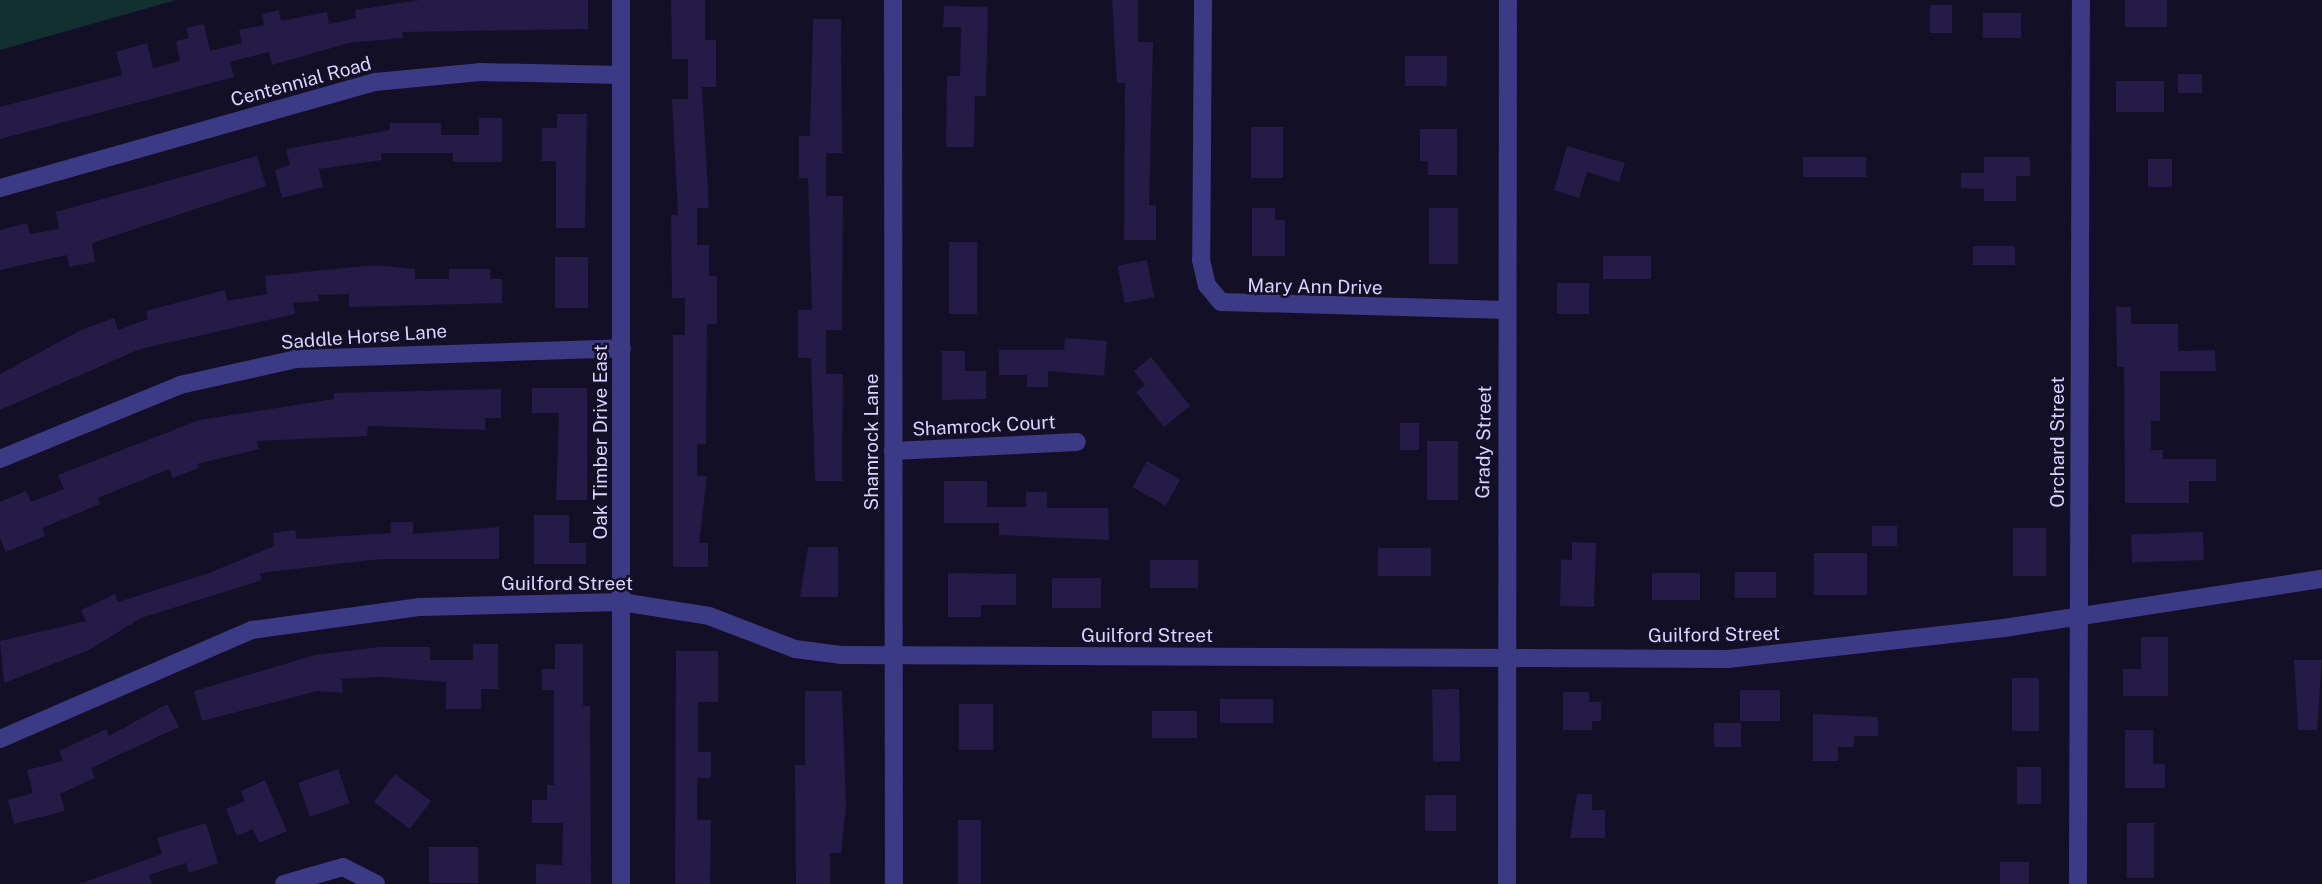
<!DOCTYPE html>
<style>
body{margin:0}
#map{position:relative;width:2322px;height:884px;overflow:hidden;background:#130f26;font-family:"Public Sans",sans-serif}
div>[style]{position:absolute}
.green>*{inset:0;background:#12302f}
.building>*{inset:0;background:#241b47;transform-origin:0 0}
.minor>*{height:18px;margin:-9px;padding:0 9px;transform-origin:9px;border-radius:9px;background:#3d3a85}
span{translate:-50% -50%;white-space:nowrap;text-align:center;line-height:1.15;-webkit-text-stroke:5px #130f26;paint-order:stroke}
.street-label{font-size:19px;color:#d9d4ff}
</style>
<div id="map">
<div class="green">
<i style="clip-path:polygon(0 0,176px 0,0 50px)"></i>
</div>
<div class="building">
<i style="clip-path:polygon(420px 0,588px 0,588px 29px,402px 32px,403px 38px,349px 43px,272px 65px,269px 52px,230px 62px,234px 77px,0 139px,0 107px,122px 75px,116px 52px,147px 43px,153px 68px,180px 61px,176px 41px,189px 38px,186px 28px,204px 24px,210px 51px,242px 43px,239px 30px,264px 25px,262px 14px,279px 10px,281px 21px,327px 12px,329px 24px,356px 18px,355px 10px)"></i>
<i style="clip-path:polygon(671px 0,705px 0,705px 40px,716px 40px,716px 87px,702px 87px,709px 208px,697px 208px,697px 245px,709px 245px,709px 276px,717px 276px,717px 324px,707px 324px,706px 444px,697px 444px,697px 476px,707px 476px,699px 543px,708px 543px,708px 567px,673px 567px,673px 335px,685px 335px,685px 298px,672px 298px,671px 215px,678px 215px,672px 99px,688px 99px,688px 59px,672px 59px)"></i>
<i style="clip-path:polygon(1112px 0,1138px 0,1138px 42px,1153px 42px,1149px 205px,1156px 205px,1156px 240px,1124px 240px,1125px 83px,1117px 83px)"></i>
<i style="left:2125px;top:0;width:42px;height:27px"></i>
<i style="left:1930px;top:5px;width:22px;height:28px"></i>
<i style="clip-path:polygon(944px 6px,988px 7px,986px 96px,975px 96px,974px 147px,946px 147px,947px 76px,960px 76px,961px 27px,943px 27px)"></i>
<i style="left:1983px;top:13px;width:38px;height:25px"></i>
<i style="clip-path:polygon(813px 19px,841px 19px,842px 153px,826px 153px,826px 196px,843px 196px,842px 330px,826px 330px,826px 374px,843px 374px,842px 481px,815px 481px,811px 358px,798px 358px,798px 310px,812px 310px,808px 178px,799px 178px,799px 136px,810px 136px)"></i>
<i style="left:1405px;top:56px;width:42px;height:30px"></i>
<i style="left:2178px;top:74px;width:24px;height:19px"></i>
<i style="left:2116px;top:81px;width:48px;height:31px"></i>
<i style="clip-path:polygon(557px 114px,587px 114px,585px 228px,556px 228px,556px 161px,542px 161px,542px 128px,557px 128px)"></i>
<i style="clip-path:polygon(479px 118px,502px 118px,502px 162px,453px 162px,453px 153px,381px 153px,382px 160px,319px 169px,323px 187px,282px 198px,275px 170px,290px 165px,286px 149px,390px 130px,390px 123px,441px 123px,441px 135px,479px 135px)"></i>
<i style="left:1251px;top:127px;width:32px;height:51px"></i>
<i style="clip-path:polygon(1420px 129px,1457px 129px,1457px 175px,1428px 175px,1428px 161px,1420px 161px)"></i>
<i style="clip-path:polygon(1567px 146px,1625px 163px,1619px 182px,1587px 172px,1579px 198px,1554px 190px)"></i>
<i style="clip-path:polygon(257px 156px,266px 186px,92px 243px,95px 262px,69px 267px,67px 255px,0 270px,0 230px,27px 223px,30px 234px,59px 229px,56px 212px)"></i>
<i style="left:1803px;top:157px;width:63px;height:20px"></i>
<i style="clip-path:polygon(1984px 157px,2030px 157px,2030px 176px,2016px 176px,2016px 201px,1984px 201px,1984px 189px,1961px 188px,1961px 173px,1984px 173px)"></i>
<i style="left:2148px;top:159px;width:24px;height:28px"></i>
<i style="clip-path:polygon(1252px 208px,1275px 208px,1275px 220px,1285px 220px,1285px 256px,1252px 256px)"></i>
<i style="left:1429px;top:208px;width:29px;height:56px"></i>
<i style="left:949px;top:242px;width:28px;height:72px"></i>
<i style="left:1973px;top:246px;width:42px;height:19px"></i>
<i style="left:1603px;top:256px;width:48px;height:23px"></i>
<i style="left:555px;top:257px;width:33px;height:51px"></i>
<i style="left:1147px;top:260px;width:38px;height:30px;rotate:79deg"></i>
<i style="clip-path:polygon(375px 265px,415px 269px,415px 279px,449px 279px,449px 269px,490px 269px,490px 279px,502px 279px,502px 303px,349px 307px,349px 294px,318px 295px,319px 301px,293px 303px,295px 314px,140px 349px,0 410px,0 374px,79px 331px,114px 318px,118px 330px,148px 319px,146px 311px,225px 290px,227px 301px,267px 294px,265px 276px)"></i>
<i style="left:1557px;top:283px;width:32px;height:31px"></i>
<i style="clip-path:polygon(2116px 307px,2131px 307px,2131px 324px,2178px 324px,2178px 351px,2215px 350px,2216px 371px,2160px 371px,2160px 421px,2151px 421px,2151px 450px,2163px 450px,2163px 459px,2216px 459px,2216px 481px,2189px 481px,2189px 503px,2125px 503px,2124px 367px,2117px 367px)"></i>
<i style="clip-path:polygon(1065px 338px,1107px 341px,1104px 376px,1048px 371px,1048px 387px,1027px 387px,1027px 375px,999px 375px,999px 350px,1064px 350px)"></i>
<i style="clip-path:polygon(942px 351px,965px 351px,965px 371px,986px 371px,986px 399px,942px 400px)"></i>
<i style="clip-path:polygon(1151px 357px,1190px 406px,1164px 427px,1136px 392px,1145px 385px,1134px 371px)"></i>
<i style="clip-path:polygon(532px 388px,587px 388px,587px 500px,556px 500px,559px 413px,532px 413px)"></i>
<i style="clip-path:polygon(501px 389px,501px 418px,485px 418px,485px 430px,368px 426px,367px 436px,257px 441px,259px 449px,197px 464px,199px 468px,173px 478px,169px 469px,98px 498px,100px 504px,42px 528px,45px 536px,6px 552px,0 538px,0 502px,26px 491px,31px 502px,64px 489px,58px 475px,199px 420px,334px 399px,334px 393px)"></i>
<i style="left:1400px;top:423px;width:19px;height:27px"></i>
<i style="left:1427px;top:441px;width:31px;height:59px"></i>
<i style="left:1147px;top:461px;width:38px;height:30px;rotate:29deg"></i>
<i style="clip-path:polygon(944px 481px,987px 481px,987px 507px,1026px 507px,1026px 492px,1047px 492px,1047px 508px,1108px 508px,1109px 540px,999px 535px,999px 523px,944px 523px)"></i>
<i style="clip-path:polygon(534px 515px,569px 515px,569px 543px,586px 543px,586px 564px,534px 564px)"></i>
<i style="clip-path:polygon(391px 522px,413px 522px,413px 534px,499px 527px,499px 559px,380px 559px,260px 573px,262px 580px,141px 618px,89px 650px,4px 683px,0 641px,86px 621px,81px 610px,115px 594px,118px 602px,209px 573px,274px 546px,273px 533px,295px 530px,297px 539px,391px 533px)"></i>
<i style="left:1872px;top:526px;width:25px;height:20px"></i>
<i style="left:2013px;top:528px;width:33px;height:48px"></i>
<i style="left:2203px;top:532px;width:28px;height:72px;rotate:88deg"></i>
<i style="clip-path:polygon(1572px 542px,1596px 543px,1594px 607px,1560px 606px,1561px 559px,1572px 560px)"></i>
<i style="clip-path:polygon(808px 547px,838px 547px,838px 597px,800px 597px)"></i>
<i style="left:1378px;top:548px;width:53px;height:28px"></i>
<i style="left:1814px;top:553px;width:53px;height:42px"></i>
<i style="left:1198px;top:560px;width:28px;height:48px;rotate:90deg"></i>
<i style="left:1735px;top:572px;width:41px;height:26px"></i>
<i style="clip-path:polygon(948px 573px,1016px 574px,1016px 605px,981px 605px,981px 617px,948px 617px)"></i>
<i style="left:1652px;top:573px;width:48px;height:27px"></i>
<i style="left:1052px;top:578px;width:49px;height:30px"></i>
<i style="clip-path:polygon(2141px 637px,2168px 637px,2168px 696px,2123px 696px,2123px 669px,2141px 669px)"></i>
<i style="clip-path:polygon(473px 644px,498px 644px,498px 689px,481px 689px,481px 709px,446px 709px,446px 682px,379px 677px,342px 679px,343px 693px,317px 691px,202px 721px,194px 691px,315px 655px,379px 647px,430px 647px,430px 660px,473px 660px)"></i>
<i style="clip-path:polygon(555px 644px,583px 644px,583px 706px,590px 706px,591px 884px,536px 884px,536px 864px,562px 865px,563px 823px,532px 823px,532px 800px,547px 800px,547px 785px,554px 785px,554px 690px,542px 690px,542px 669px,555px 669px)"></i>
<i style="clip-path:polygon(676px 651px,718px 651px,718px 702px,698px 702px,698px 752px,711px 752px,711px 778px,697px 778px,697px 820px,711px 820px,710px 884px,675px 884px)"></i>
<i style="clip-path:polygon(2294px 660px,2322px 660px,2317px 730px,2298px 730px)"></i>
<i style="left:2012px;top:678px;width:27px;height:53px"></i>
<i style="left:1459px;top:689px;width:72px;height:27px;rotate:89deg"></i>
<i style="left:1740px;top:690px;width:40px;height:31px"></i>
<i style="clip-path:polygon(805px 691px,842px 691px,846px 805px,841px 853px,830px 853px,830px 884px,796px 884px,795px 765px,805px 765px)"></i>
<i style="clip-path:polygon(1563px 692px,1589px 692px,1589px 702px,1601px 702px,1601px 721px,1592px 721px,1592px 730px,1563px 730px)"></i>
<i style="left:1220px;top:699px;width:53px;height:24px"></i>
<i style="clip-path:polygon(167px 704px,179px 727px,91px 768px,95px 778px,60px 794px,65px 811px,14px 824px,8px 800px,33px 793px,27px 770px,63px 761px,59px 751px,106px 729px,109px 736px)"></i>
<i style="left:959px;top:704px;width:34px;height:46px"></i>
<i style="left:1152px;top:711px;width:45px;height:27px"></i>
<i style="clip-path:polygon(1813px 714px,1878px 717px,1878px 736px,1854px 736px,1854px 747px,1838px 747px,1838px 761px,1813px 761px)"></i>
<i style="left:1714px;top:723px;width:27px;height:24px"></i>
<i style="clip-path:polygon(2125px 730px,2153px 730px,2153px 764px,2165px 764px,2165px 788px,2125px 788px)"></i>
<i style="left:2017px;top:767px;width:24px;height:37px"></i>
<i style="left:338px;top:769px;width:36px;height:42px;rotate:71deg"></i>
<i style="left:395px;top:774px;width:45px;height:35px;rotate:37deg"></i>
<i style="clip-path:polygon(265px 780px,287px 831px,259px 843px,253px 829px,237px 836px,226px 809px,245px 801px,241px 791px)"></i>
<i style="clip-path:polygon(1577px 794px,1592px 794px,1592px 810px,1605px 810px,1605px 838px,1570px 838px)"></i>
<i style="left:1425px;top:795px;width:31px;height:36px"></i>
<i style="left:958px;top:820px;width:23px;height:64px"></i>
<i style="clip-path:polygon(206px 823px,218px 863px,189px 873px,186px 863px,149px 875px,152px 884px,79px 884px,162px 854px,157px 838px)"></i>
<i style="left:2127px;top:823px;width:27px;height:55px"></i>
<i style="left:429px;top:847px;width:49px;height:36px"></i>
<i style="left:2000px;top:862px;width:29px;height:22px"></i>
</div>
<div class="minor">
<i style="left:893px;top:0;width:884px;rotate:89.94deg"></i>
<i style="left:1203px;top:0;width:260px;rotate:90.4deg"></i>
<i style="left:1201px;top:260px;width:26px;rotate:77deg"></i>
<i style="left:1207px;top:285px;width:22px;rotate:51deg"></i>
<i style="left:1221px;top:302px;width:286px;rotate:1.6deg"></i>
<i style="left:0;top:188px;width:390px;rotate:-15.8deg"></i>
<i style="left:375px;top:82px;width:105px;rotate:-5.4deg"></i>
<i style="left:480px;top:72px;width:141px;rotate:1.2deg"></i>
<i style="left:893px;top:451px;width:184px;rotate:-2.8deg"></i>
<i style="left:0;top:459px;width:195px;rotate:-22.3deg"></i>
<i style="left:180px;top:385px;width:119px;rotate:-12.6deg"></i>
<i style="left:296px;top:359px;width:326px;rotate:-1.9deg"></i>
<i style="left:0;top:739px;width:275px;rotate:-23.4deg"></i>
<i style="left:252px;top:630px;width:170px;rotate:-7.8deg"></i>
<i style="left:420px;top:607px;width:201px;rotate:-1.4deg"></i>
<i style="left:621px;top:602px;width:89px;rotate:9deg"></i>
<i style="left:709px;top:616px;width:92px;rotate:21deg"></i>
<i style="left:795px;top:649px;width:46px;rotate:7.4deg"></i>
<i style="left:841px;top:655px;width:887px;rotate:0.26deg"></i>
<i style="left:1728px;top:659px;width:278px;rotate:-6.4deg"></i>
<i style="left:2004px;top:628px;width:322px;rotate:-8.8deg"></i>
<i style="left:284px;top:884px;width:61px;rotate:-16.1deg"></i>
<i style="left:343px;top:867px;width:37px;rotate:27deg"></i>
<i style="left:621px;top:884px;width:884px;rotate:-90deg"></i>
<i style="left:1507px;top:884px;width:884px;rotate:-89.94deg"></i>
<i style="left:2078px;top:884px;width:884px;rotate:-89.81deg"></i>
</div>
<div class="street-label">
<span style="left:301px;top:82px;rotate:-15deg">Centennial Road</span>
<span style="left:1315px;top:287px;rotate:1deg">Mary Ann Drive</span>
<span style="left:364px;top:337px;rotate:-4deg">Saddle Horse Lane</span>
<span style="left:984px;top:426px;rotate:-3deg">Shamrock Court</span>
<span style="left:601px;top:442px;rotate:-90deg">Oak Timber Drive East</span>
<span style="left:872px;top:442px;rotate:-90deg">Shamrock Lane</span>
<span style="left:1484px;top:442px;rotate:-89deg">Grady Street</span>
<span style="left:2058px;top:442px;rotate:-90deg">Orchard Street</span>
<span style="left:567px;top:584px">Guilford Street</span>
<span style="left:1714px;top:635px;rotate:-1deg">Guilford Street</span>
<span style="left:1147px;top:636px">Guilford Street</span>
</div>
</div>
